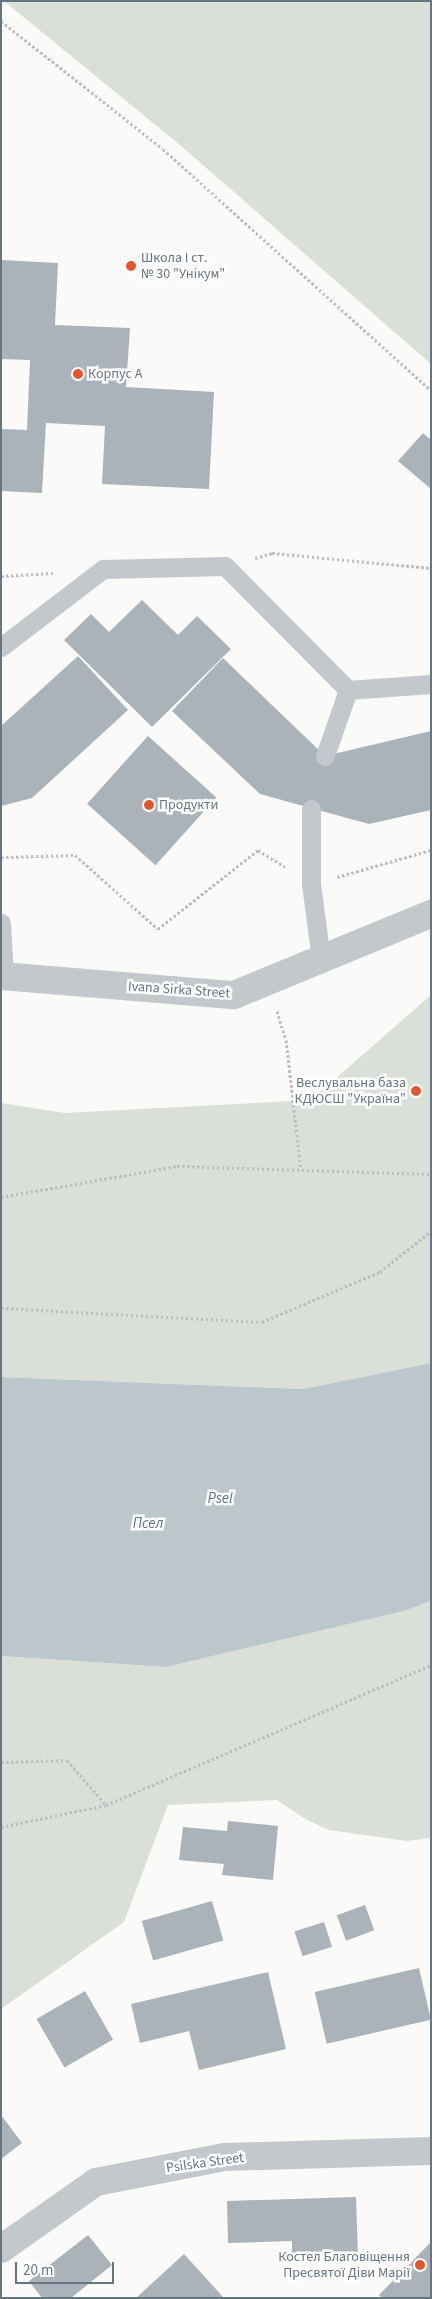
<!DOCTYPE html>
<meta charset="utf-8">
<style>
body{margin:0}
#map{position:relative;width:432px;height:2299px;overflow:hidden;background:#fafaf8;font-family:"Source Sans 3",sans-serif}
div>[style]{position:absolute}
.green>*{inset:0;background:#dadfd7}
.water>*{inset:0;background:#bbc7cb}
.building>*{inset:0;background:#aab3b9;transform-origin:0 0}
.path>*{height:3px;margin-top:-1.5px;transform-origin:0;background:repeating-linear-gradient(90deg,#bbbfc2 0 2.5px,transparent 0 5px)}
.lane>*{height:19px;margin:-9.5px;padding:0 9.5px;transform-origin:9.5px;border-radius:9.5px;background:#c3c8cc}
.street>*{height:28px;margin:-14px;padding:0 14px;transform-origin:14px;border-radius:14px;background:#c3c8cc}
.dots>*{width:14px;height:14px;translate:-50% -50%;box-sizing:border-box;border:2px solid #fff;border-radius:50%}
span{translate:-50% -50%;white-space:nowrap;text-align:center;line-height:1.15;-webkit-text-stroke:5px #fff;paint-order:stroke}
.poi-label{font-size:14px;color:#657683}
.left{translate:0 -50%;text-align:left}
.right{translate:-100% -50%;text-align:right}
.street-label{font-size:14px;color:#657683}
.water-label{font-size:15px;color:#60757c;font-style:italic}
.frame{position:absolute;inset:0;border:2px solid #657683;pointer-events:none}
.scale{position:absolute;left:15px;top:2262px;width:99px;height:22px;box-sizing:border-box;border:2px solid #657683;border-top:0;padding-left:6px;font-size:15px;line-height:18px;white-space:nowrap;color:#657683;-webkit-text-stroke:4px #fff;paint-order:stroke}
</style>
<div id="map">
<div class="green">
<i style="clip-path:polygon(4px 1px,431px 1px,431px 364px,180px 145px)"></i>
<i style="clip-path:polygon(431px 995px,431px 1363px,303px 1389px,1px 1377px,1px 1103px,65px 1113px,311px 1100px)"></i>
<i style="clip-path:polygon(431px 1601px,431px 1838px,407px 1841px,329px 1830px,307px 1820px,277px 1800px,168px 1805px,124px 1922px,1px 2009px,1px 1656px,166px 1667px,404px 1611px)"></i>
</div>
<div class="water">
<i style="clip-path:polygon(431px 1363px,431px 1601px,404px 1611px,166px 1667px,1px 1656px,1px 1377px,303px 1389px)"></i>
</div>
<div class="building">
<i style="clip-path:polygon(1px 260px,58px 263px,55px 325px,130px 328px,126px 387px,214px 392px,209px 489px,102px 484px,105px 426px,46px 423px,42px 493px,1px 491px,1px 429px,27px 430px,30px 360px,1px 359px)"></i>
<i style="clip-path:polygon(423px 433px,431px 440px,431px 489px,398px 461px)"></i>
<i style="clip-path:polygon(142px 600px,178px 635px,197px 616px,231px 649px,152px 727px,64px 640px,91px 614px,109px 632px)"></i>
<i style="clip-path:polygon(78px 656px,128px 710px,32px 798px,1px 806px,1px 726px)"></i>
<i style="clip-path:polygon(223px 658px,325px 756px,431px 731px,431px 810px,369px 824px,260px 794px,172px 711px)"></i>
<i style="left:148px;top:736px;width:92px;height:91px;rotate:42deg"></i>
<i style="clip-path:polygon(228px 1821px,278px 1826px,273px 1880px,222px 1875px,224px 1864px,179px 1860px,183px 1827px,227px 1831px)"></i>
<i style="left:212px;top:1901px;width:41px;height:73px;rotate:74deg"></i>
<i style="left:365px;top:1905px;width:27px;height:30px;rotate:70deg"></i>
<i style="left:324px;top:1922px;width:26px;height:31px;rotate:72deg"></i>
<i style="left:419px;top:1968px;width:53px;height:107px;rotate:77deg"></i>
<i style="clip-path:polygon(268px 1972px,286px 2049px,199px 2070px,189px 2031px,140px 2043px,131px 2004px)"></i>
<i style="left:85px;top:1991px;width:56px;height:56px;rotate:60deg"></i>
<i style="clip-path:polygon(1px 2115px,22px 2143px,1px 2159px)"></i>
<i style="clip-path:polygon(356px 2197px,358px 2256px,292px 2258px,292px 2241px,228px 2243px,227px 2201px)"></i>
<i style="clip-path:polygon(88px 2235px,112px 2265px,71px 2298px,42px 2298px,29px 2281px)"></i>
<i style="clip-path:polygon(431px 2242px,431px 2298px,382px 2298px,379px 2295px)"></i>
<i style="clip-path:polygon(184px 2254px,224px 2298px,136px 2298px)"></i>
</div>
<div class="path">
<i style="left:1px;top:21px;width:206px;rotate:38.3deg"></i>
<i style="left:163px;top:149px;width:360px;rotate:42deg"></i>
<i style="left:255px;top:558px;width:18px;rotate:-16deg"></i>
<i style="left:272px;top:553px;width:160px;rotate:5.4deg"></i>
<i style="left:1px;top:576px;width:52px;rotate:-3.3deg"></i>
<i style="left:1px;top:857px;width:74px;rotate:-1.5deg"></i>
<i style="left:75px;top:855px;width:111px;rotate:41.7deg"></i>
<i style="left:158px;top:929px;width:127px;rotate:-38.3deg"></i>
<i style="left:258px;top:850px;width:32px;rotate:32deg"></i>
<i style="left:337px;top:877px;width:98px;rotate:-16deg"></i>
<i style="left:277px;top:1011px;width:30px;rotate:73deg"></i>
<i style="left:286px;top:1040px;width:131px;rotate:83.4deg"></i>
<i style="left:1px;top:1197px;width:179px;rotate:-10deg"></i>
<i style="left:177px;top:1166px;width:254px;rotate:1.8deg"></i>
<i style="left:1px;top:1308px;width:261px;rotate:3.1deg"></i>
<i style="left:262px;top:1322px;width:128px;rotate:-23deg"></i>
<i style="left:380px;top:1272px;width:65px;rotate:-38.8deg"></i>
<i style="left:1px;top:1762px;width:66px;rotate:-1.7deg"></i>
<i style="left:67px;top:1760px;width:60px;rotate:49.1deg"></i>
<i style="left:106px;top:1805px;width:354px;rotate:-23.3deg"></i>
<i style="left:1px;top:1827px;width:107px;rotate:-11.8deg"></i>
</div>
<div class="lane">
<i style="left:1px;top:647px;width:128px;rotate:-37.4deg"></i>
<i style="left:103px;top:569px;width:122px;rotate:-1.4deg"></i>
<i style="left:225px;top:566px;width:175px;rotate:45.2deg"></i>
<i style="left:348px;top:690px;width:83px;rotate:-4.1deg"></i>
<i style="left:325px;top:756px;width:70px;rotate:-70.8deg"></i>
<i style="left:311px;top:809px;width:75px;rotate:90deg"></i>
<i style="left:311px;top:884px;width:76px;rotate:82.4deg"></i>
<i style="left:1px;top:923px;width:53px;rotate:86.8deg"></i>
</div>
<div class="street">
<i style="left:1px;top:976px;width:234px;rotate:4.7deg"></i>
<i style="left:234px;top:995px;width:213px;rotate:-22.4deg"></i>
<i style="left:1px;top:2249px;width:116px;rotate:-35.2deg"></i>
<i style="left:96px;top:2182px;width:131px;rotate:-11deg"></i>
<i style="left:225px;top:2157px;width:206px;rotate:-1.7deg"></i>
</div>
<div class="dots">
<i style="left:131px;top:266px;background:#e4572e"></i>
<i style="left:78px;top:374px;background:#e4572e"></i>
<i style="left:149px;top:805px;background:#e4572e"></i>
<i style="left:416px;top:1091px;background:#e4572e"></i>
<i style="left:420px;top:2265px;background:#e4572e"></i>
</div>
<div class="poi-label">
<span class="left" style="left:141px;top:266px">Школа І ст.<br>№ 30 "Унікум"</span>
<span class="left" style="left:88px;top:374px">Корпус А</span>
<span class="left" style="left:159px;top:805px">Продукти</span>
<span class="right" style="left:406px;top:1091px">Веслувальна база<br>КДЮСШ "Україна"</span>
<span class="right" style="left:410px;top:2265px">Костел Благовіщення<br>Пресвятої Діви Марії</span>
</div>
<div class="street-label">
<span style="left:179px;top:990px;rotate:4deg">Ivana Sirka Street</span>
<span style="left:205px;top:2163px;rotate:-8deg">Psilska Street</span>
</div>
<div class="water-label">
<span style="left:220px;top:1499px">Psel</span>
<span style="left:148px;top:1524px">Псел</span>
</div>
<div class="frame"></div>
<div class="scale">20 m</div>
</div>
